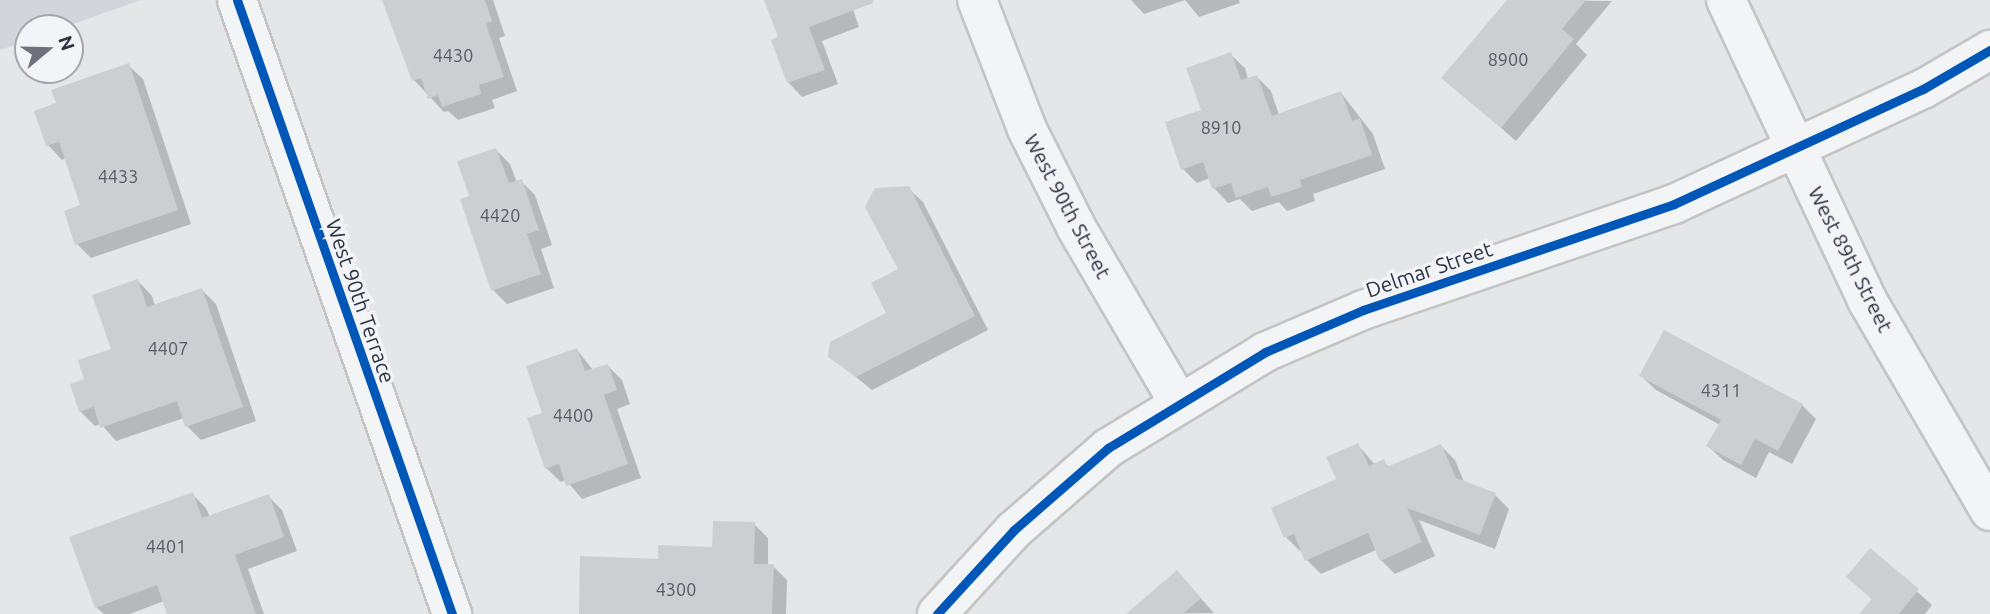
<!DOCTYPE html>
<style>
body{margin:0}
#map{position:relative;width:1990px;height:614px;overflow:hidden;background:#e4e6e8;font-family:Ubuntu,sans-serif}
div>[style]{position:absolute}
.built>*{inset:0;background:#d2d5db}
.shadow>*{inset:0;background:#0003}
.building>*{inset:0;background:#ccced1}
.roads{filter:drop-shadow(2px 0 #c2c4c6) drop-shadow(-2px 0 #c2c4c6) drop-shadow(0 2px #c2c4c6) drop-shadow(0 -2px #c2c4c6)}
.minor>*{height:38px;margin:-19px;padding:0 19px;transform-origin:19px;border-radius:19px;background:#f3f4f5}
.cycleway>*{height:9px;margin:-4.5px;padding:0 4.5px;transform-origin:4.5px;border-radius:4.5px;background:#0057b8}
span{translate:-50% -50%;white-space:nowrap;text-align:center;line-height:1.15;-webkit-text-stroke:7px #f2f4f7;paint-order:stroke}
.number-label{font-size:18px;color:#545a66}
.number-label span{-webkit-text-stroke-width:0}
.street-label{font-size:21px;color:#2b3242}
.north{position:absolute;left:14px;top:14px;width:70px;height:70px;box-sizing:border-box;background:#f2f4f7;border:2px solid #a2a6af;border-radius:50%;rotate:71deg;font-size:19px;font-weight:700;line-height:28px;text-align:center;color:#2b3242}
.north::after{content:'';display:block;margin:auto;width:24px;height:32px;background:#6c717c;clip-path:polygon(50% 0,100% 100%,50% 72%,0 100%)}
</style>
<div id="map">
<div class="built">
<i style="clip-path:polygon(0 0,141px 0,62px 28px,28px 28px,28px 40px,0 50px)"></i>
</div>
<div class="shadow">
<i style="clip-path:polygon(384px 0,493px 0,505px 36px,499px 38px,517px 91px,492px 100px,495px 108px,458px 120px,448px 111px,444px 112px,414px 80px)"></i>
<i style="clip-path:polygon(766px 0,850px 0,859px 27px,822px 41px,838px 84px,802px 97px,788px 82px,780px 38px)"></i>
<i style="clip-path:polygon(1131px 0,1239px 0,1240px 3px,1199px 17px,1185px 0,1144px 14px)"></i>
<i style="clip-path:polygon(1509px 0,1612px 1px,1576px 44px,1587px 55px,1516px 141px,1444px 78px)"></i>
<i style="clip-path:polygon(1230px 54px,1245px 68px,1248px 79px,1257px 77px,1271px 91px,1279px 115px,1341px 93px,1373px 134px,1385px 169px,1313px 194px,1315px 201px,1287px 211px,1279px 202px,1252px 211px,1240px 199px,1228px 203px,1214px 188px,1210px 178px,1197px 183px,1183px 169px,1203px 111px)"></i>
<i style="clip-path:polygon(128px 65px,143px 79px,191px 224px,91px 258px,77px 244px,82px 206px,66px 158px,62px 160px,48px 145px,58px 105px)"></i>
<i style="clip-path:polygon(496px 150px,510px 164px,517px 183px,521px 181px,535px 195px,552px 245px,541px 249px,554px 288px,507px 304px,493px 290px,471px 197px)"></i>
<i style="clip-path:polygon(908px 188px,923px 202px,988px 330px,872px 390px,830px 356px,888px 313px,900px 270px)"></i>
<i style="clip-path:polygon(138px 281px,152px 296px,155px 306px,202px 290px,216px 304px,256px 421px,201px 440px,187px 426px,184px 418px,116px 441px,101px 424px,95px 426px,80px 411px,86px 380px,113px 350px)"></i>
<i style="clip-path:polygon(577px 350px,593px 370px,608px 366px,622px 380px,630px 404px,617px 409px,641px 478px,582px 499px,566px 480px,561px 482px,546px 468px,545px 414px)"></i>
<i style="clip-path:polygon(1641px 376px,1802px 405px,1816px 419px,1792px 464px,1769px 452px,1756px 478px,1723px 460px,1708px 446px,1720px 425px,1656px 390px)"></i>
<i style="clip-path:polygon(1358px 445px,1375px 465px,1383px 461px,1390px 468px,1441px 446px,1455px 460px,1465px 484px,1495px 495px,1509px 509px,1495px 549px,1419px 520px,1435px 556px,1395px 574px,1381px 560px,1376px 550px,1321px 574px,1307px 560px,1303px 550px,1300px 551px,1286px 537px,1338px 480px)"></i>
<i style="clip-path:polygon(192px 494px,206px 508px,210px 517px,268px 496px,282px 510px,297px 551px,248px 569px,264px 614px,169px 614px,164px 601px,130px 614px,104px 614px,96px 607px)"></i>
<i style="clip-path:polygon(754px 524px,768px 538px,768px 566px,773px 566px,787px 580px,786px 614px,580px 614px,659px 561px,714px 548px)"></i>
<i style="clip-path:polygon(1870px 550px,1932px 605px,1925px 614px,1862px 614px,1873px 600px,1848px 577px)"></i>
<i style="clip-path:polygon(1177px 572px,1214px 613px,1129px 614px)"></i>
</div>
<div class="building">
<i style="clip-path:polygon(382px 0,485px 0,492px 21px,486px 24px,504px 77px,479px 85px,481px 94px,442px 107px,438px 95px,428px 99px,421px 78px,412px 81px)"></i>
<i style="clip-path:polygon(764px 0,873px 0,873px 3px,809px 27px,825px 70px,787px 83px,771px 40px,778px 37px)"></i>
<i style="clip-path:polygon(1507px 0,1586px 0,1562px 29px,1574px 39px,1501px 128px,1441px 78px)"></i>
<i style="clip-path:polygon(1231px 52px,1241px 80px,1257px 75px,1272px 116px,1341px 91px,1352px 121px,1360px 118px,1372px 155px,1300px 180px,1302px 187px,1271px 197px,1268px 187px,1236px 198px,1231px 183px,1212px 189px,1203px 162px,1181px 170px,1165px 122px,1201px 110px,1186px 68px)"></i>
<i style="clip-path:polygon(129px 63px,178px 210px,75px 245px,64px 211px,80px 205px,59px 142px,46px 146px,34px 111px,56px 103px,51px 90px)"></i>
<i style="clip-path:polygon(496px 148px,509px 183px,522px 179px,539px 230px,527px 234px,541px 274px,491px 291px,460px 199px,469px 196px,457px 161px)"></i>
<i style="clip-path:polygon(909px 186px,975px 316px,856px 377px,828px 357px,830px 342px,886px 313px,871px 283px,898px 269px,865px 207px,875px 188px)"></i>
<i style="clip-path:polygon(138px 279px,147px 307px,202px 288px,243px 407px,185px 427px,177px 401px,100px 428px,94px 407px,79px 412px,70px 384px,84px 379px,78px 360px,111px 349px,92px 295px)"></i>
<i style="clip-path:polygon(1664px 330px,1803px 404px,1778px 451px,1755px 439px,1741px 465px,1706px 446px,1721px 420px,1639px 376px)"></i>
<i style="clip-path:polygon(577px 348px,585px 371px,608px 364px,617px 390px,604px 395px,628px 464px,566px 486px,559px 464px,545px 469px,527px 418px,542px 413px,526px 366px)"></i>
<i style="clip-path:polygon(1358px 443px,1369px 466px,1384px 459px,1387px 467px,1441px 444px,1456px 478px,1496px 493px,1480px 535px,1407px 508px,1422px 542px,1380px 561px,1368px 533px,1305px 561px,1294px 534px,1284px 538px,1271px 508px,1336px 479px,1326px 457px)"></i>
<i style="clip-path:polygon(193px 492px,202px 518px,269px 494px,284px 537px,235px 555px,256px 614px,167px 614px,157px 585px,95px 608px,69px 537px)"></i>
<i style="clip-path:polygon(713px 521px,755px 522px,754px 564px,774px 564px,772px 614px,579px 614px,580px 556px,658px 559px,658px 545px,712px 547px)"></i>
<i style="clip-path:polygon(1870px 548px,1919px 589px,1899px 614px,1859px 614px,1872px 599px,1846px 577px)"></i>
<i style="clip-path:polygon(1177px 570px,1201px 598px,1183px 614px,1126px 614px)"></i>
</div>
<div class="roads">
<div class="minor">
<i style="left:237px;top:0;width:651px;rotate:70.7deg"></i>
<i style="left:977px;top:0;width:138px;rotate:68.8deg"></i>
<i style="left:1027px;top:129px;width:110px;rotate:63.4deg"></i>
<i style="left:1076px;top:227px;width:204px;rotate:59.7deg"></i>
<i style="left:1726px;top:0;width:331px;rotate:64.8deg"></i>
<i style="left:1867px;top:300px;width:244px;rotate:59.8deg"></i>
<i style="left:937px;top:614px;width:114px;rotate:-47.5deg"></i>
<i style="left:1014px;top:530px;width:125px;rotate:-41.1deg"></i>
<i style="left:1108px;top:448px;width:184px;rotate:-31.4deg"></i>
<i style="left:1265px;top:352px;width:107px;rotate:-23.2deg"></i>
<i style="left:1363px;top:310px;width:329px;rotate:-18.8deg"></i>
<i style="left:1674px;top:204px;width:274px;rotate:-24.8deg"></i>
<i style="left:1923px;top:89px;width:78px;rotate:-30.2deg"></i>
</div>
</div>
<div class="cycleway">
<i style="left:237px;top:0;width:651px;rotate:70.7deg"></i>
<i style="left:937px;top:614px;width:114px;rotate:-47.5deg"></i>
<i style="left:1014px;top:530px;width:125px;rotate:-41.1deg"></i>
<i style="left:1108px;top:448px;width:184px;rotate:-31.4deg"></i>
<i style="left:1265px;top:352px;width:107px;rotate:-23.2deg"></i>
<i style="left:1363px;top:310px;width:329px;rotate:-18.8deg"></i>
<i style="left:1674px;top:204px;width:274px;rotate:-24.8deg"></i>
<i style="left:1923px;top:89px;width:78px;rotate:-30.2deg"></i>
</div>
<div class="number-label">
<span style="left:453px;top:55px">4430</span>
<span style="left:1508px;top:59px">8900</span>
<span style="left:1221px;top:127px">8910</span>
<span style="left:118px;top:176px">4433</span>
<span style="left:500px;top:215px">4420</span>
<span style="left:168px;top:348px">4407</span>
<span style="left:1721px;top:390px">4311</span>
<span style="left:573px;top:415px">4400</span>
<span style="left:166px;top:546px">4401</span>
<span style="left:676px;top:589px">4300</span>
</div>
<div class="street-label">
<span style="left:1068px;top:206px;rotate:62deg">West 90th Street</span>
<span style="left:1851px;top:259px;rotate:63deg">West 89th Street</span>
<span style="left:1429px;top:269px;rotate:-19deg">Delmar Street</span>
<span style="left:361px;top:301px;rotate:71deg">West 90th Terrace</span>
</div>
<div class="north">N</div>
</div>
